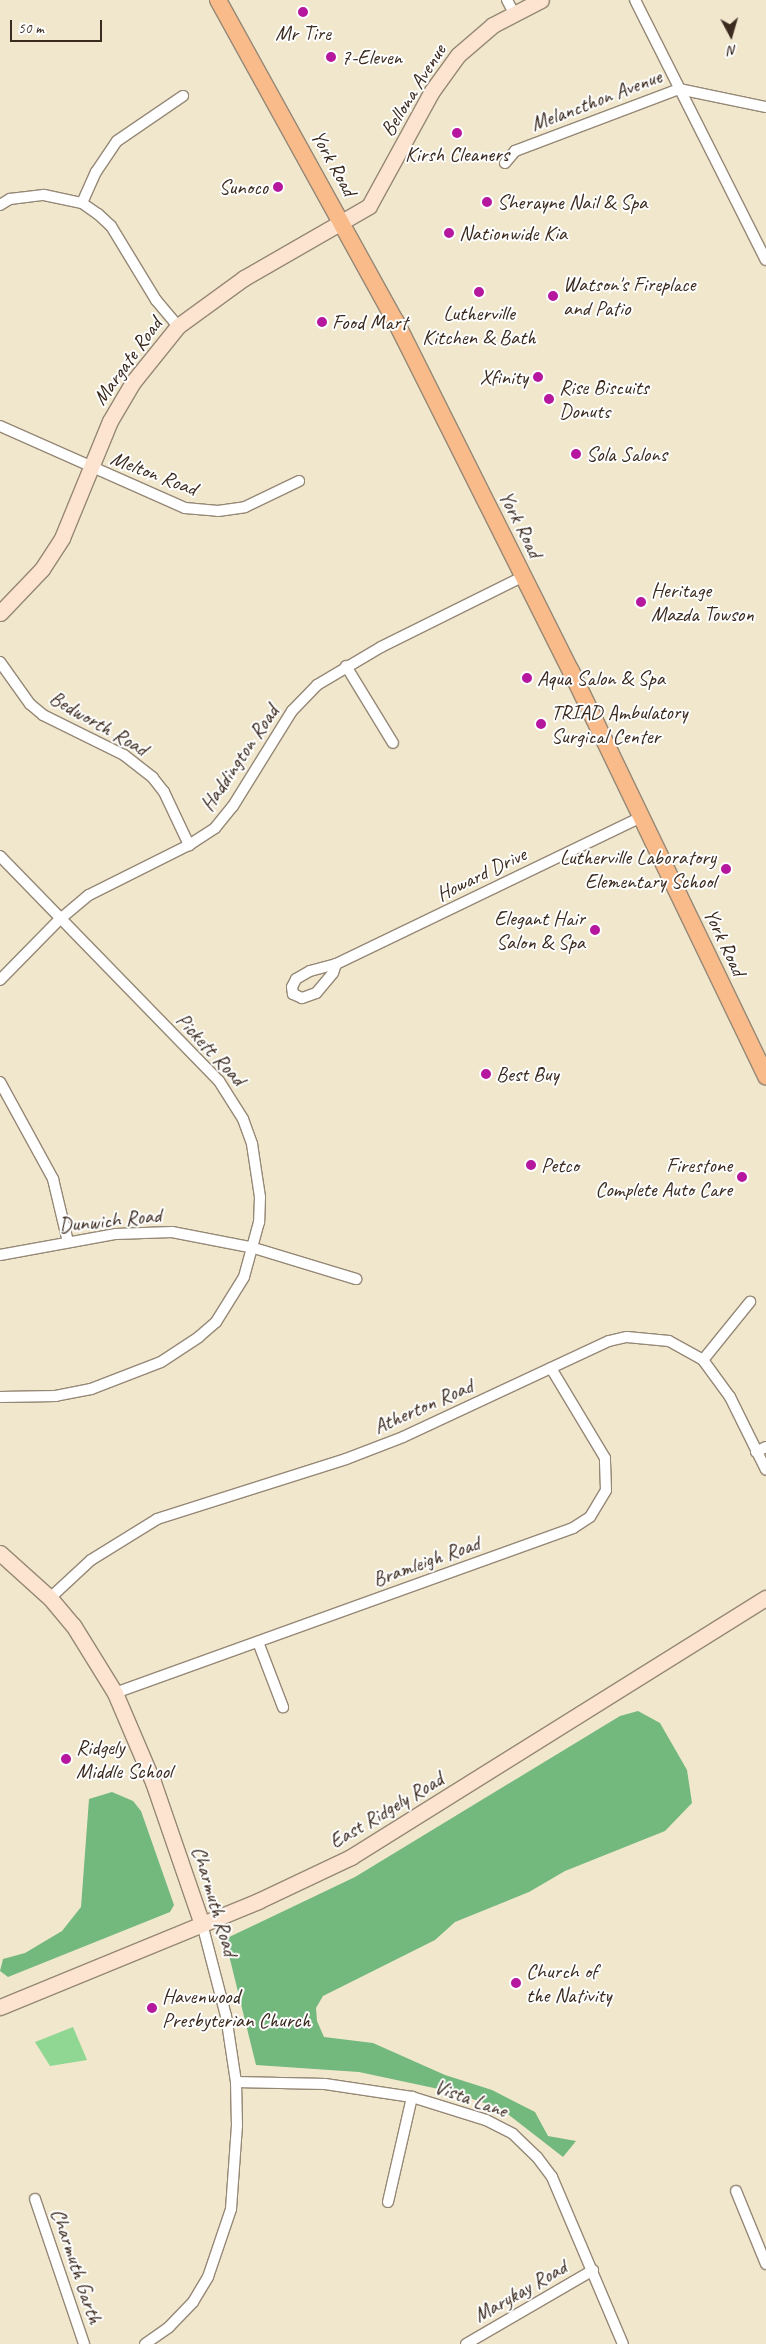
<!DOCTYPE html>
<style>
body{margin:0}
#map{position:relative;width:766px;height:2344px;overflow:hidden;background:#f0e7cd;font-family:Caveat,sans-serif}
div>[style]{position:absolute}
.green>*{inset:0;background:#8fd792}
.forest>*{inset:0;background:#73b87c}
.roads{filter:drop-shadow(1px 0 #968876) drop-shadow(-1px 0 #968876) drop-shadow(0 1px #968876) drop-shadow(0 -1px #968876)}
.street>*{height:10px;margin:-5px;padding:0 5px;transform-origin:5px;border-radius:5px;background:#fff}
.secondary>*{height:15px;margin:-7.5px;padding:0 7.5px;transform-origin:7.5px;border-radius:7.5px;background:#fde4d1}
.primary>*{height:16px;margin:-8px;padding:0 8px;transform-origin:8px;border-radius:8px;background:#fabb8b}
.dots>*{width:14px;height:14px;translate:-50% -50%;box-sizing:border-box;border:2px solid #fff;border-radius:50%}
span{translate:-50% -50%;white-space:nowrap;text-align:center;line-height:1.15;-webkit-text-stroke:4px #fff;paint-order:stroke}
.poi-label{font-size:21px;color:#3b2a1e}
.left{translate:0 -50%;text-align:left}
.right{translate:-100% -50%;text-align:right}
.street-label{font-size:21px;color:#3b2a1e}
.north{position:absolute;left:706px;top:10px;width:50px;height:50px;-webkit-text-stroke:4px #fff;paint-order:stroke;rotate:174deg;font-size:14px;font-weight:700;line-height:20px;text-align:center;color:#3b2a1e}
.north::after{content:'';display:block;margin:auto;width:18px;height:22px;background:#3b2a1e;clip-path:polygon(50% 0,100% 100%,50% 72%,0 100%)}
.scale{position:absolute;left:10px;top:20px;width:92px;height:22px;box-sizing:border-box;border:2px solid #3b2a1e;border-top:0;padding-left:6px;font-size:15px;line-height:18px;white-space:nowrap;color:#3b2a1e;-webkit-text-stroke:4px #fff;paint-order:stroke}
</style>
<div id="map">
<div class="green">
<i style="clip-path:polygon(73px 2027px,87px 2060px,50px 2066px,35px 2042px)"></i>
</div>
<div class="forest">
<i style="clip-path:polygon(638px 1711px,660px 1723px,687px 1770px,692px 1803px,665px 1831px,565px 1871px,529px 1892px,455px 1922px,435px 1940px,323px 1996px,316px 2008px,317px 2021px,324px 2037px,373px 2043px,445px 2075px,492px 2090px,535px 2112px,548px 2136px,576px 2141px,563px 2157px,500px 2108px,448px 2091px,359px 2072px,256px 2065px,225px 1939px,355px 1877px,620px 1716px)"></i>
<i style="clip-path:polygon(112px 1792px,133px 1801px,141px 1811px,174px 1905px,170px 1912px,8px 1977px,0 1971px,3px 1959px,25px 1953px,62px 1931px,81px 1907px,89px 1799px)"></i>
</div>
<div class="roads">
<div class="street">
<i style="left:507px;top:0;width:15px;rotate:62deg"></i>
<i style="left:635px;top:0;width:291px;rotate:63.3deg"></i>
<i style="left:505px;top:163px;width:16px;rotate:-50deg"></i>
<i style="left:515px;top:151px;width:175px;rotate:-20.7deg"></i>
<i style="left:679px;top:89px;width:89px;rotate:11.7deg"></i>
<i style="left:82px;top:203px;width:34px;rotate:-66deg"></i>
<i style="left:96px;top:172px;width:37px;rotate:-56deg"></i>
<i style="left:117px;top:141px;width:80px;rotate:-34.3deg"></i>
<i style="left:0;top:205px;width:12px;rotate:-31deg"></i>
<i style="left:10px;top:199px;width:34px;rotate:-7deg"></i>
<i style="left:44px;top:195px;width:39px;rotate:12deg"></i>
<i style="left:82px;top:203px;width:19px;rotate:35deg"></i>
<i style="left:98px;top:214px;width:18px;rotate:43deg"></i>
<i style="left:111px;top:226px;width:87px;rotate:58.7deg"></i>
<i style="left:156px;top:300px;width:34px;rotate:50deg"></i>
<i style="left:0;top:426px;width:202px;rotate:23.9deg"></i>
<i style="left:185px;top:508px;width:33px;rotate:5deg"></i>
<i style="left:218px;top:511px;width:27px;rotate:-8deg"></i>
<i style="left:245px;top:507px;width:60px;rotate:-25.7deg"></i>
<i style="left:0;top:662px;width:52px;rotate:54.5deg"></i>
<i style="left:30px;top:704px;width:17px;rotate:40deg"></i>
<i style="left:43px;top:715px;width:90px;rotate:26.3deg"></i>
<i style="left:124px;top:755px;width:37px;rotate:38deg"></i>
<i style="left:153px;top:778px;width:18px;rotate:52deg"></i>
<i style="left:164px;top:792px;width:59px;rotate:64.7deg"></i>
<i style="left:346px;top:666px;width:90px;rotate:58.6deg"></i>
<i style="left:0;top:856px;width:314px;rotate:45.8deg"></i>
<i style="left:219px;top:1081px;width:45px;rotate:57.7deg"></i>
<i style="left:243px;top:1119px;width:27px;rotate:70deg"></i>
<i style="left:252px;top:1144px;width:54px;rotate:81.4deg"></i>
<i style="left:260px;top:1197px;width:25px;rotate:92deg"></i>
<i style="left:259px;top:1222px;width:57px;rotate:105.3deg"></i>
<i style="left:244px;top:1277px;width:53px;rotate:121.9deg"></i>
<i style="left:216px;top:1322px;width:23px;rotate:139deg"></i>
<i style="left:199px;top:1337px;width:45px;rotate:146.7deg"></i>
<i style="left:161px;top:1362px;width:75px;rotate:158.9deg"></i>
<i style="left:91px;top:1389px;width:36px;rotate:169deg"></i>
<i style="left:56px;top:1396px;width:56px;rotate:179deg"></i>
<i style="left:336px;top:964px;width:9px;rotate:108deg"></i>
<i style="left:333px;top:973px;width:26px;rotate:130deg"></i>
<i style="left:316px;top:993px;width:15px;rotate:160deg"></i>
<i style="left:302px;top:998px;width:10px;rotate:-156deg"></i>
<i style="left:293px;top:994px;width:7px;rotate:-98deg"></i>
<i style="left:292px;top:987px;width:9px;rotate:-63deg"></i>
<i style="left:296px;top:979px;width:16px;rotate:-30deg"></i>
<i style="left:310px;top:971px;width:27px;rotate:-15deg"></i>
<i style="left:336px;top:964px;width:339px;rotate:-25.7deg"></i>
<i style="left:0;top:980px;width:84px;rotate:-45.5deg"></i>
<i style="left:59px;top:920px;width:39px;rotate:-40deg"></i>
<i style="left:89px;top:895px;width:112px;rotate:-26.6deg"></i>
<i style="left:189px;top:845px;width:31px;rotate:-33deg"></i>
<i style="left:215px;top:828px;width:28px;rotate:-51deg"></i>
<i style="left:233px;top:806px;width:112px;rotate:-58.2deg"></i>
<i style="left:292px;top:711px;width:36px;rotate:-46deg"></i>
<i style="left:317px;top:685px;width:74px;rotate:-30.7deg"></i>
<i style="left:381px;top:647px;width:160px;rotate:-26.4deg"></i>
<i style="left:0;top:1082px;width:111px;rotate:61.3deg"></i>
<i style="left:53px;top:1179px;width:65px;rotate:76.6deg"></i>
<i style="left:0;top:1255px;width:118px;rotate:-10.3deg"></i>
<i style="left:116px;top:1234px;width:56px;rotate:-2deg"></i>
<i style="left:172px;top:1232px;width:84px;rotate:11deg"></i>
<i style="left:254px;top:1248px;width:107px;rotate:16.9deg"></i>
<i style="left:703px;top:1360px;width:75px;rotate:-51deg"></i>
<i style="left:756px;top:1452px;width:11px;rotate:-27deg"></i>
<i style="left:50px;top:1598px;width:56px;rotate:-42.8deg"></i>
<i style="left:91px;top:1560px;width:78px;rotate:-31.8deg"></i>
<i style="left:157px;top:1519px;width:198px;rotate:-17.6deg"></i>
<i style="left:346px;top:1459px;width:61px;rotate:-21.1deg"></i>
<i style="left:403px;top:1437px;width:227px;rotate:-25deg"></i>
<i style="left:609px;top:1341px;width:18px;rotate:-13deg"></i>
<i style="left:627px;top:1337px;width:42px;rotate:5.4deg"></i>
<i style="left:669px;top:1341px;width:39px;rotate:29deg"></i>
<i style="left:703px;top:1360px;width:46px;rotate:53.9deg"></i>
<i style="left:730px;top:1397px;width:81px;rotate:63.7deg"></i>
<i style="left:258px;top:1642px;width:70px;rotate:69deg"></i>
<i style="left:115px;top:1693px;width:487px;rotate:-19.8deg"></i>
<i style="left:573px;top:1528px;width:20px;rotate:-33deg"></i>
<i style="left:590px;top:1517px;width:31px;rotate:-59deg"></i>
<i style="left:606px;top:1490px;width:32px;rotate:-92deg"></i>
<i style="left:605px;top:1458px;width:105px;rotate:-121deg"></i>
<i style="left:236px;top:2082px;width:89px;rotate:1.3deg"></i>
<i style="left:325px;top:2084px;width:88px;rotate:8.5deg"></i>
<i style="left:412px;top:2097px;width:77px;rotate:17.3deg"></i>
<i style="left:486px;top:2120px;width:30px;rotate:27deg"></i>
<i style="left:513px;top:2134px;width:33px;rotate:44deg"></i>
<i style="left:537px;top:2157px;width:25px;rotate:53deg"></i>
<i style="left:552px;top:2177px;width:181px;rotate:67deg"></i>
<i style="left:736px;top:2191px;width:79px;rotate:67.7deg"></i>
<i style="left:35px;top:2199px;width:153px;rotate:71.3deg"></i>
<i style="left:388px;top:2202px;width:108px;rotate:-77.1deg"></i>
<i style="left:145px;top:2344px;width:29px;rotate:-35deg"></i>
<i style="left:169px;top:2327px;width:35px;rotate:-46deg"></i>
<i style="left:193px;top:2302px;width:29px;rotate:-59deg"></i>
<i style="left:208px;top:2277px;width:72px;rotate:-71.3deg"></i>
<i style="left:231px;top:2209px;width:83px;rotate:-85.9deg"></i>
<i style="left:237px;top:2126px;width:44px;rotate:-91.3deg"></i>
<i style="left:236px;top:2082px;width:67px;rotate:-98.6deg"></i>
<i style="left:226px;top:2016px;width:95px;rotate:-104.6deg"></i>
<i style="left:466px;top:2344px;width:147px;rotate:-30.2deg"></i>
</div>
<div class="secondary">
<i style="left:0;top:613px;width:61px;rotate:-46.3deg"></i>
<i style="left:42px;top:569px;width:37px;rotate:-57deg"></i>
<i style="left:62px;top:538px;width:126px;rotate:-67.7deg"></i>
<i style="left:110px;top:421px;width:45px;rotate:-59.5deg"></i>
<i style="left:133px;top:382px;width:72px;rotate:-51.2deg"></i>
<i style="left:178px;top:326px;width:82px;rotate:-36deg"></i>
<i style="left:244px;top:278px;width:144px;rotate:-29.9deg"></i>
<i style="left:369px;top:206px;width:131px;rotate:-61.3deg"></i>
<i style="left:432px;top:91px;width:44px;rotate:-54.2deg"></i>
<i style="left:458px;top:55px;width:46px;rotate:-40.6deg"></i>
<i style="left:493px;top:25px;width:54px;rotate:-27.5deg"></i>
<i style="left:0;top:1553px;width:67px;rotate:42deg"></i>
<i style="left:50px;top:1598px;width:35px;rotate:50deg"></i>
<i style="left:73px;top:1625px;width:80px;rotate:58.3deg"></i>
<i style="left:115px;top:1693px;width:97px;rotate:66.9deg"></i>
<i style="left:153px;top:1782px;width:150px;rotate:71deg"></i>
<i style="left:0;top:2007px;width:279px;rotate:-22.3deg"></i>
<i style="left:258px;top:1901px;width:103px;rotate:-25.3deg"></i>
<i style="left:351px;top:1857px;width:489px;rotate:-32deg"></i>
</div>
<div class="primary">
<i style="left:218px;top:0;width:368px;rotate:61.1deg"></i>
<i style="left:396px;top:322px;width:390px;rotate:63.4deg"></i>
<i style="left:571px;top:671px;width:450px;rotate:64.3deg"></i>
</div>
</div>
<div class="dots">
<i style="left:303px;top:12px;background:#b5179e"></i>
<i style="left:331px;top:57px;background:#b5179e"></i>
<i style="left:457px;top:133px;background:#b5179e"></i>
<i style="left:278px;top:187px;background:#b5179e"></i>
<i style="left:487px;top:202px;background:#b5179e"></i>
<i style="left:449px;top:233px;background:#b5179e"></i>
<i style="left:479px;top:292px;background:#b5179e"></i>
<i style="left:553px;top:296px;background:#b5179e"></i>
<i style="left:322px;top:322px;background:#b5179e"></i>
<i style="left:538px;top:377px;background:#b5179e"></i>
<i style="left:549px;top:399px;background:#b5179e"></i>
<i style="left:576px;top:454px;background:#b5179e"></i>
<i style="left:641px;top:602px;background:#b5179e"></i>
<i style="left:527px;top:678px;background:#b5179e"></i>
<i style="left:541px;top:724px;background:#b5179e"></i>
<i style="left:726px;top:869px;background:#b5179e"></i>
<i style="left:595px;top:930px;background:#b5179e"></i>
<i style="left:486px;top:1074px;background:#b5179e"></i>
<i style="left:531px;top:1165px;background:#b5179e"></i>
<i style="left:742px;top:1177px;background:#b5179e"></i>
<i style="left:66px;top:1759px;background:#b5179e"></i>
<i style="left:516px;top:1983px;background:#b5179e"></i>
<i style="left:152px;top:2008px;background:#b5179e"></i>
</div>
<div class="poi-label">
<span style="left:303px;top:33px">Mr Tire</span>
<span class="left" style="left:341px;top:57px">7-Eleven</span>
<span style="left:457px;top:154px">Kirsh Cleaners</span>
<span class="right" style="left:268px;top:187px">Sunoco</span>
<span class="left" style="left:497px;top:202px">Sherayne Nail &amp; Spa</span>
<span class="left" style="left:459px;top:233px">Nationwide Kia</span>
<span class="left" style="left:563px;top:296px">Watson's Fireplace<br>and Patio</span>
<span style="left:479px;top:325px">Lutherville<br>Kitchen &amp; Bath</span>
<span class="left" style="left:332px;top:322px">Food Mart</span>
<span class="right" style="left:528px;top:377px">Xfinity</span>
<span class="left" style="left:559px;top:399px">Rise Biscuits<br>Donuts</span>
<span class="left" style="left:586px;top:454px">Sola Salons</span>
<span class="left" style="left:651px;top:602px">Heritage<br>Mazda Towson</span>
<span class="left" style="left:537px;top:678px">Aqua Salon &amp; Spa</span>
<span class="left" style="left:551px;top:724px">TRIAD Ambulatory<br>Surgical Center</span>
<span class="right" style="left:716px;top:869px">Lutherville Laboratory<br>Elementary School</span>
<span class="right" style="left:585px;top:930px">Elegant Hair<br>Salon &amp; Spa</span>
<span class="left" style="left:496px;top:1074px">Best Buy</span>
<span class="left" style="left:541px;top:1165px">Petco</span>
<span class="right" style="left:732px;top:1177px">Firestone<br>Complete Auto Care</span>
<span class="left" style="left:76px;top:1759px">Ridgely<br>Middle School</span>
<span class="left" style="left:526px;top:1983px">Church of<br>the Nativity</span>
<span class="left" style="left:162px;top:2008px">Havenwood<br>Presbyterian Church</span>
</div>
<div class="street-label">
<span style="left:413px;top:90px;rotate:-58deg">Bellona Avenue</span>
<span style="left:596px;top:100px;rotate:-21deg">Melancthon Avenue</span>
<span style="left:334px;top:163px;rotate:61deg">York Road</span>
<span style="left:127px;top:361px;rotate:-54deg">Margate Road</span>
<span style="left:154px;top:473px;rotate:21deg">Melton Road</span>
<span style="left:521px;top:524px;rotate:63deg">York Road</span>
<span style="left:99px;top:723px;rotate:30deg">Bedworth Road</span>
<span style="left:239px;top:758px;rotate:-56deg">Haddington Road</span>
<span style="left:481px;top:874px;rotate:-26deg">Howard Drive</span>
<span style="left:725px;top:942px;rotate:65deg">York Road</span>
<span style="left:211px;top:1049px;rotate:47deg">Pickett Road</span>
<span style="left:110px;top:1220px;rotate:-6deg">Dunwich Road</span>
<span style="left:423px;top:1406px;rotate:-24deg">Atherton Road</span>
<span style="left:426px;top:1561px;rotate:-20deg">Bramleigh Road</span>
<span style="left:386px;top:1810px;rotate:-31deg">East Ridgely Road</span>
<span style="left:215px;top:1901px;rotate:73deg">Charmuth Road</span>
<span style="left:471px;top:2098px;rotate:20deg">Vista Lane</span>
<span style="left:77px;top:2266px;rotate:71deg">Charmuth Garth</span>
<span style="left:520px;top:2291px;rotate:-30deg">Marykay Road</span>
</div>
<div class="north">N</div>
<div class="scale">50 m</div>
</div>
